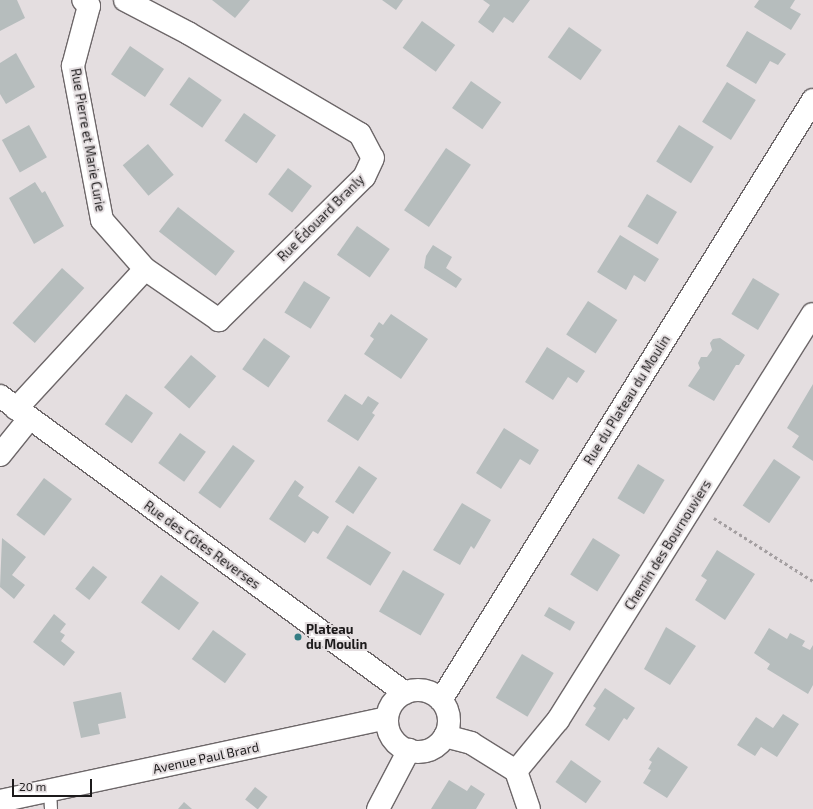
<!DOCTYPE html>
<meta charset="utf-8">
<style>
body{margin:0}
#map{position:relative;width:813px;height:809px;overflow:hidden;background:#e4dee0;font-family:"Exo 2",sans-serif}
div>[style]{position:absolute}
.building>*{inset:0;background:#b6bdbd;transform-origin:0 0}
.path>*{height:2.5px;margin-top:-1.25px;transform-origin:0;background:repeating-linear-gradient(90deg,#a49fa1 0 3px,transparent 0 6px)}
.roads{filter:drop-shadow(1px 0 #6d6769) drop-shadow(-1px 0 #6d6769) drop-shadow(0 1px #6d6769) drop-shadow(0 -1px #6d6769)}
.service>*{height:12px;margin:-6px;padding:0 6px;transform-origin:6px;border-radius:6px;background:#fff}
.minor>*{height:22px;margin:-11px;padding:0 11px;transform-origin:11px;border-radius:11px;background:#fff}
.minor>.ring{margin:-11px;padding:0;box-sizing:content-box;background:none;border:22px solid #fff;border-radius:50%}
.dots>*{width:11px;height:11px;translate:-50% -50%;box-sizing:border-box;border:2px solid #e4dee0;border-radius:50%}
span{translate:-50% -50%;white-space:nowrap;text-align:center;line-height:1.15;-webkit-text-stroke:4px #e4dee0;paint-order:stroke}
.street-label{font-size:13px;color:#1c1a1b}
.poi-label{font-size:13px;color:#1c1a1b;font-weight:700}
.left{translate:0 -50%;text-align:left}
.scale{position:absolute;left:12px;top:779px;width:80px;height:18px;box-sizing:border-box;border:2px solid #1c1a1b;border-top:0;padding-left:5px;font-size:12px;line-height:14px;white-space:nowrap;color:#1c1a1b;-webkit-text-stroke:3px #e4dee0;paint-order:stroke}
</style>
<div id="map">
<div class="building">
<i style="clip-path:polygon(0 0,17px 0,25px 18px,0 31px)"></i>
<i style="clip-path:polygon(212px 0,250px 0,235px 18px)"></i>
<i style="clip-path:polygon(382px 0,403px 0,396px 10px)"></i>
<i style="clip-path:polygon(483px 0,530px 0,513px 23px,504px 17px,493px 33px,478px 22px,490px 5px)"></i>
<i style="clip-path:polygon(759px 0,795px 0,790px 8px,801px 14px,791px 30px,754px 7px)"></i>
<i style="left:422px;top:21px;width:41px;height:33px;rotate:36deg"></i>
<i style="left:569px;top:27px;width:40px;height:37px;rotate:35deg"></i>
<i style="clip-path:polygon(747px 31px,786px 54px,778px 65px,770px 61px,756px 84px,726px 66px)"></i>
<i style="left:130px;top:46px;width:41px;height:34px;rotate:34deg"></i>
<i style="clip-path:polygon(16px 53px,35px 87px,6px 104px,0 94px,0 63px)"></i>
<i style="left:189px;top:77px;width:40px;height:34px;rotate:35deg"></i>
<i style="left:471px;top:81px;width:37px;height:33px;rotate:35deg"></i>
<i style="left:727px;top:82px;width:34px;height:47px;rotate:32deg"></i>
<i style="left:244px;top:113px;width:39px;height:34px;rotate:35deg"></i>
<i style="left:29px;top:125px;width:37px;height:31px;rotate:61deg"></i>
<i style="left:679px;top:125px;width:41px;height:43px;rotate:32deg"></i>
<i style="left:148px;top:144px;width:40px;height:33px;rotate:50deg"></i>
<i style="left:446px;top:148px;width:30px;height:75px;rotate:34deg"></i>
<i style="left:288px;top:168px;width:30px;height:33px;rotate:37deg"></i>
<i style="clip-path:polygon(35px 182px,42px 193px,45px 191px,64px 226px,34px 244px,9px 198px)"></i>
<i style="left:647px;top:194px;width:35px;height:38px;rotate:31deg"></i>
<i style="left:178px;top:207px;width:72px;height:31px;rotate:38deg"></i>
<i style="left:357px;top:226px;width:40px;height:35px;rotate:35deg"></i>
<i style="clip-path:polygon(620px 235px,659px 259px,645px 282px,634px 275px,626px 290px,597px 272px)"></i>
<i style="clip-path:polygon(433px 245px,452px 257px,446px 268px,462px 279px,456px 288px,424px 268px,426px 256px)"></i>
<i style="left:62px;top:268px;width:30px;height:74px;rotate:42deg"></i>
<i style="left:753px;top:278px;width:31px;height:42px;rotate:31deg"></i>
<i style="left:304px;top:281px;width:31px;height:37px;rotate:32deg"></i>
<i style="left:588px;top:301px;width:35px;height:40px;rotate:33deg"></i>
<i style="clip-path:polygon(391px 314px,428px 339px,401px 379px,364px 354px,374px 339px,370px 336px,379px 322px,383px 325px)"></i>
<i style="left:264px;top:338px;width:32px;height:38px;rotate:35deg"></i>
<i style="clip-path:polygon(720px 338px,745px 355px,739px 365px,736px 365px,714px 401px,688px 386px,700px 368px,698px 363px,701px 357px,707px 357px,712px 350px,710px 343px,713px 339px)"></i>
<i style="clip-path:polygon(547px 347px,585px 371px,577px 383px,568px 377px,553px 400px,525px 382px)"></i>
<i style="left:191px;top:355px;width:33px;height:42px;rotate:40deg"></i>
<i style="clip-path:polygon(813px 384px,813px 461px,792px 447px,799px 436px,787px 428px)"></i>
<i style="left:126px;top:394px;width:33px;height:37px;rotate:35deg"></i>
<i style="clip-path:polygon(345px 394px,362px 405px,368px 396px,379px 403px,372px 413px,375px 415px,358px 441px,327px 421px)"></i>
<i style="clip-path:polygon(504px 428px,539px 450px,530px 465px,520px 459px,501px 489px,476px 473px)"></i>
<i style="left:180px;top:433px;width:32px;height:37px;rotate:36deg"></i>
<i style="left:233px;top:445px;width:27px;height:59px;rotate:36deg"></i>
<i style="left:774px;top:459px;width:32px;height:56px;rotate:34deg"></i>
<i style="left:638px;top:464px;width:31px;height:40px;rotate:31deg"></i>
<i style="left:359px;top:466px;width:22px;height:43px;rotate:34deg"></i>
<i style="left:44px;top:478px;width:35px;height:46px;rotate:37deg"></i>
<i style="clip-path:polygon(295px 480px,304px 487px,298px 496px,329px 517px,318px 534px,313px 531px,305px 543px,269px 519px)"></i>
<i style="clip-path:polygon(462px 503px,491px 520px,474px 549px,471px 546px,460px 565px,433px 550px)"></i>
<i style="left:347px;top:525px;width:52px;height:39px;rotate:32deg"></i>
<i style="clip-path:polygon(2px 538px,26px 557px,12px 575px,25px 585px,14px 599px,0 587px)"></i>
<i style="left:593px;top:538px;width:32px;height:43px;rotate:32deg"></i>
<i style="clip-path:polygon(717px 550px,755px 574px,725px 620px,695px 600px,707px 580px,701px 576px)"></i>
<i style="left:93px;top:566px;width:18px;height:29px;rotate:38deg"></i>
<i style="left:403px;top:570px;width:48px;height:48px;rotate:30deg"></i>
<i style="left:161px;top:575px;width:47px;height:34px;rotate:36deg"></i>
<i style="left:549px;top:607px;width:30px;height:10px;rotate:30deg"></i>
<i style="clip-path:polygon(54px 614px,66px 624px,60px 632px,65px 635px,61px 641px,75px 652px,64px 666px,33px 642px)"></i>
<i style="clip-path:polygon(666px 627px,696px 646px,670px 685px,644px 669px)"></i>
<i style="clip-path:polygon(769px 628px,787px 639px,790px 633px,805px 641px,802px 646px,810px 650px,813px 645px,813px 685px,808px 694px,767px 669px,770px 664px,754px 653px)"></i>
<i style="left:213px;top:630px;width:41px;height:36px;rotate:36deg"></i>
<i style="left:522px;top:654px;width:37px;height:51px;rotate:31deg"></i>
<i style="clip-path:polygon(605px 688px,635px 708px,627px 720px,624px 718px,609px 741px,585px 725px,596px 708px,593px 706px)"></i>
<i style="clip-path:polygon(121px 692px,126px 718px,98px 724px,100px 734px,81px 738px,73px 702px)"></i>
<i style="clip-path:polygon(783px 714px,799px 724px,777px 757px,761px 747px,755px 756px,737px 745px,756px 717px,773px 728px)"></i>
<i style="clip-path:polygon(658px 747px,688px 767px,667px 798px,643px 783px,651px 770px,648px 769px,652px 762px,649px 760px)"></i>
<i style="left:571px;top:760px;width:37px;height:27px;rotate:35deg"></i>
<i style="clip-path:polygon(449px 780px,467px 791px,471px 785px,485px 794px,476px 809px,431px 809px)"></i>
<i style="left:255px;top:787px;width:16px;height:16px;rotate:38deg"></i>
<i style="clip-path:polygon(184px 802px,192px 809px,178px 809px)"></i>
</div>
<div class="path">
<i style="left:714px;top:518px;width:117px;rotate:32.5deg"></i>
</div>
<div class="roads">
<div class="service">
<i style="left:50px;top:790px;width:19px;rotate:87deg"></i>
</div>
<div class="minor">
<i style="left:125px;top:0;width:71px;rotate:27.6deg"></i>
<i style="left:188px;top:33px;width:199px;rotate:30.4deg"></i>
<i style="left:360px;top:134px;width:27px;rotate:62deg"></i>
<i style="left:373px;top:158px;width:21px;rotate:115deg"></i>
<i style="left:364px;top:177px;width:204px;rotate:135.4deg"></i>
<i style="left:219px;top:320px;width:90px;rotate:-145.4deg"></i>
<i style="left:0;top:396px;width:502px;rotate:36.25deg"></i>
<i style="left:16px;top:409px;width:190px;rotate:-47.3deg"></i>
<i style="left:145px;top:269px;width:65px;rotate:-131.3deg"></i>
<i style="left:102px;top:220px;width:157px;rotate:-100.7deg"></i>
<i style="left:73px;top:66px;width:62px;rotate:-75.1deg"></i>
<i style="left:89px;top:6px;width:8px;rotate:-135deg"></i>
<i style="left:0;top:455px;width:46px;rotate:-51.1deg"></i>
<i class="ring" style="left:387px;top:690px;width:40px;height:40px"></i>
<i style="left:441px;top:700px;width:706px;rotate:-58.2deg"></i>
<i style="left:445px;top:736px;width:27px;rotate:15deg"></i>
<i style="left:471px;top:743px;width:53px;rotate:31.9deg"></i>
<i style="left:516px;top:771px;width:40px;rotate:71.1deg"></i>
<i style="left:516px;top:771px;width:66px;rotate:-50.5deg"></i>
<i style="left:558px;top:720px;width:479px;rotate:-57.9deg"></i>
<i style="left:0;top:801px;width:396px;rotate:-12.1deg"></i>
<i style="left:378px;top:809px;width:67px;rotate:-62.3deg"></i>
</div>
</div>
<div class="dots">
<i style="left:298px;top:637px;background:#357d84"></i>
</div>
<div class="street-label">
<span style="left:88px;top:140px;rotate:80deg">Rue Pierre et Marie Curie</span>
<span style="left:321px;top:218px;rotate:-45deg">Rue Édouard Branly</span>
<span style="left:627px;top:400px;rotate:-58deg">Rue du Plateau du Moulin</span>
<span style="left:202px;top:545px;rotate:36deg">Rue des Côtes Reverses</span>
<span style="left:668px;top:545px;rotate:-58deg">Chemin des Bournouviers</span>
<span style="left:206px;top:758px;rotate:-12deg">Avenue Paul Brard</span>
</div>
<div class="poi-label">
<span class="left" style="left:306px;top:637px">Plateau<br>du Moulin</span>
</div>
<div class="scale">20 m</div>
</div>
